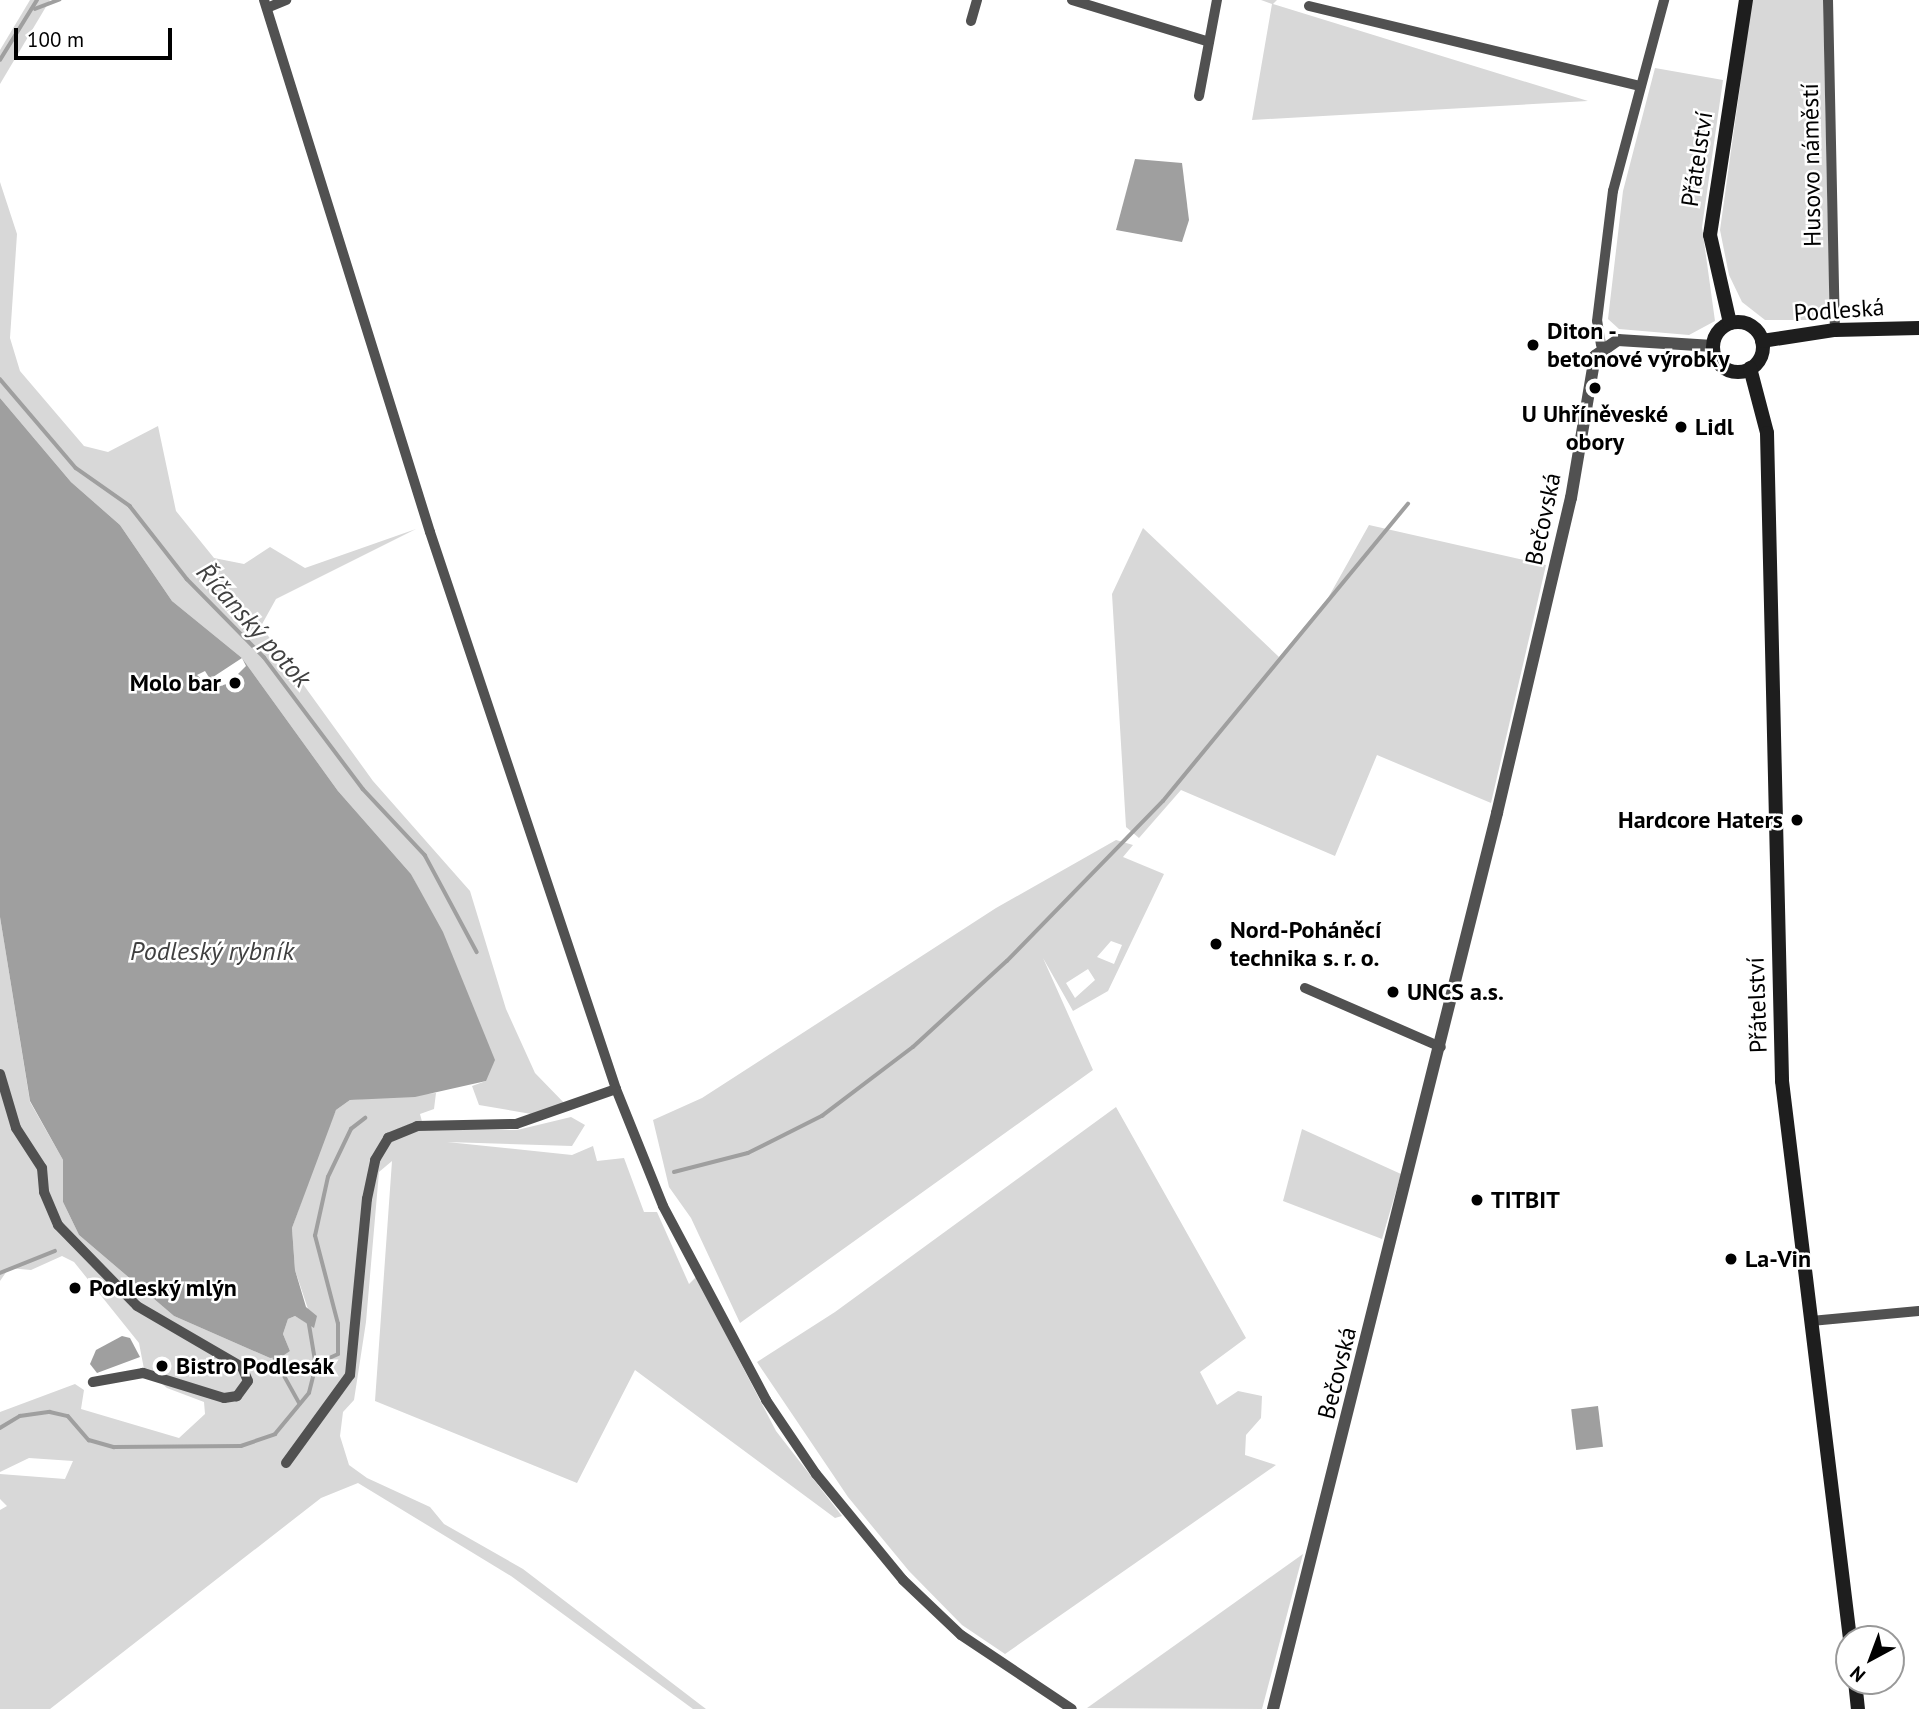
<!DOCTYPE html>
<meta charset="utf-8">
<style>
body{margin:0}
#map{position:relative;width:1919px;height:1709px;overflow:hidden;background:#fff;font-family:"PT Sans",sans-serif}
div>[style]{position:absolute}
.green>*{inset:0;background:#d8d8d8}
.water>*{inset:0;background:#9f9f9f;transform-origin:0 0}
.pier>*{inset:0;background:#fff}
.stream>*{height:3.5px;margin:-1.75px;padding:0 1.75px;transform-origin:1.75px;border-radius:1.75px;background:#9f9f9f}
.minor>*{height:10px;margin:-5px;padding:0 5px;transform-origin:5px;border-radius:5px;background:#515151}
.tertiary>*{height:12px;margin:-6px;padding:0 6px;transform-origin:6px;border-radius:6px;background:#515151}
.secondary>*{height:14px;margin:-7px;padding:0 7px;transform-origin:7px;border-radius:7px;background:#1e1e1e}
.secondary>.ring{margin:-7px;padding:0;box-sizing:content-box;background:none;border:14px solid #1e1e1e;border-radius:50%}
.dots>*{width:19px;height:19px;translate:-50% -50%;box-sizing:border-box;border:4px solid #fff;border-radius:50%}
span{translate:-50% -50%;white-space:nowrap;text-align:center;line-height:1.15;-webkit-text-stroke:5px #fff;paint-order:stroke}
.street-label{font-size:24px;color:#000}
.poi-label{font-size:24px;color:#000;font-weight:700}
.left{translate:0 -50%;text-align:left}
.right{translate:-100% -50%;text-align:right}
.water-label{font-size:26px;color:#404040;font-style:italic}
.north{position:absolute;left:1835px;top:1625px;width:70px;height:70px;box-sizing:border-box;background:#fff;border:2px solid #999;border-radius:50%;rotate:221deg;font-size:19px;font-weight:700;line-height:28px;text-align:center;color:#000}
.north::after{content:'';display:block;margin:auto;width:24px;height:32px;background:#000;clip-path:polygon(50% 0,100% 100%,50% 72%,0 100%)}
.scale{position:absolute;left:14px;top:28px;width:158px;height:32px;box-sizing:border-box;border:4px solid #000;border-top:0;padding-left:9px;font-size:21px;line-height:24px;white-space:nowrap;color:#000;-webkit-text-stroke:5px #fff;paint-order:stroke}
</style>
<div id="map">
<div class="green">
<i style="clip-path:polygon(30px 0,50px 0,0 84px,0 50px)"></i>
<i style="clip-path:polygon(1261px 0,1277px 0,1273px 4px,1588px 101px,1252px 120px,1272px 4px)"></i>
<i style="clip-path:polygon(1752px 0,1823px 0,1830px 320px,1765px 320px,1742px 302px,1729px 275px,1720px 230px)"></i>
<i style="clip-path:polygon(1655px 68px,1723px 80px,1702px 227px,1715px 321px,1689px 335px,1619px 329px,1608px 319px,1623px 191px)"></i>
<i style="clip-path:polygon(0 182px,17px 234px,10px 338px,20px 371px,84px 446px,108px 452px,158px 426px,176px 511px,214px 558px,244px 564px,270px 547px,305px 568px,416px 529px,276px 599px,261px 626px,373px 781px,470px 891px,506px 1009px,535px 1073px,568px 1107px,543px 1116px,479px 1105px,472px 1086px,486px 1081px,449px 948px,411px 874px,338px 791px,242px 658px,172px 601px,120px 525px,71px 482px,0 398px)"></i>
<i style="clip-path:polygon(1369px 525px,1546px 565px,1491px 803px,1377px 755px,1335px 856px,1181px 790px,1139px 838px,1126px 827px,1112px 594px,1143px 528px,1279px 657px,1328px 598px)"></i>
<i style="clip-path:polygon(evenodd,1116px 840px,1133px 845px,1123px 857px,1164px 874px,1108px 991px,1073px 1011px,1043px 958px,1093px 1070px,740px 1323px,691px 1218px,669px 1187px,653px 1120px,702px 1098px,996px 908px,1116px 840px,1111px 941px,1122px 945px,1114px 964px,1097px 957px,1111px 941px,1116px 840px,1088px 969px,1095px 980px,1075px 998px,1066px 983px,1088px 969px)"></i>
<i style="clip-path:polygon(0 917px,30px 1102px,63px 1160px,63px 1202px,79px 1235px,174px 1316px,270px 1358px,290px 1351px,283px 1334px,288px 1319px,295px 1316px,314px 1327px,295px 1270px,292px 1228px,326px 1132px,336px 1110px,350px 1100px,436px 1093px,434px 1109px,420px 1114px,424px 1129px,517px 1130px,571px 1117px,585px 1125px,572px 1146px,447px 1142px,572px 1155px,593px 1146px,597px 1161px,624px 1158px,644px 1212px,657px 1212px,689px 1284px,696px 1277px,776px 1431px,842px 1516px,835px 1518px,635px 1370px,577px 1483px,375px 1401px,392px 1161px,379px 1172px,366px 1322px,354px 1400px,343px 1412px,340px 1436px,349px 1465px,367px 1478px,430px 1507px,444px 1524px,523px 1569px,706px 1709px,693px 1709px,511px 1576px,358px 1483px,321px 1498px,50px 1709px,0 1709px,0 1510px,7px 1506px,0 1499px,0 1474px,65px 1479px,73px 1461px,29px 1458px,0 1472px,0 1412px,75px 1384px,84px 1390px,81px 1409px,179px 1438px,205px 1414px,204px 1402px,167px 1388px,144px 1369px,139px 1343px,74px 1262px,62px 1256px,31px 1270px,9px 1268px,0 1281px)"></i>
<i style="clip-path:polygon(1116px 1107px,1246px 1338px,1200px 1372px,1217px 1405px,1238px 1391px,1262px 1396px,1261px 1418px,1246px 1435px,1245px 1455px,1276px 1465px,1005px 1654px,962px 1625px,909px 1571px,848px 1497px,757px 1362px,835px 1312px)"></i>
<i style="clip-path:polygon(1302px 1129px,1401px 1174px,1382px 1239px,1283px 1201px)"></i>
<i style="clip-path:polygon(1303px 1554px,1262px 1709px,1087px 1708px)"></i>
</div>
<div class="water">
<i style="clip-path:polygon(1135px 159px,1182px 163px,1189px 220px,1182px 242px,1116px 230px)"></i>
<i style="clip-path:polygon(0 398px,71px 482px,120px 525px,172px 601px,242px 658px,338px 791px,411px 874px,443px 932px,495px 1060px,486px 1081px,415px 1097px,350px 1100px,336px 1110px,292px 1228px,295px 1270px,306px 1307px,317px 1316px,314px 1328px,295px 1316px,288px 1319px,283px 1334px,290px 1351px,281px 1357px,270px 1358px,174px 1316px,79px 1235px,63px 1202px,63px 1160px,30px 1101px,0 917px)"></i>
<i style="clip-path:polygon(122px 1336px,130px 1338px,140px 1357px,97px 1373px,90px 1364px,96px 1350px)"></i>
<i style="left:1598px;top:1406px;width:41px;height:27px;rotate:83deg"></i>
</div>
<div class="pier">
<i style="clip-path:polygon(242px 658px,246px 666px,229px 683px,212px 689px,197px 675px,205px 671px,210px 679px)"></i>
</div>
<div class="stream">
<i style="left:35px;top:9px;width:26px;rotate:-21deg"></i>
<i style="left:0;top:60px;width:70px;rotate:-58.3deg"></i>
<i style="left:0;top:379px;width:117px;rotate:49.5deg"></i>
<i style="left:76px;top:468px;width:66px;rotate:35.1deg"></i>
<i style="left:130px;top:506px;width:93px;rotate:52deg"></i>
<i style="left:187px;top:579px;width:110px;rotate:45.4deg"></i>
<i style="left:264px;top:657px;width:165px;rotate:53.1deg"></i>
<i style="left:363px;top:789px;width:91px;rotate:46.8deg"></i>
<i style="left:425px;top:855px;width:110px;rotate:61.8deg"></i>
<i style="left:674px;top:1172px;width:76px;rotate:-14.4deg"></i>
<i style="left:748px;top:1153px;width:83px;rotate:-26.6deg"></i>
<i style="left:822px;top:1116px;width:114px;rotate:-37.2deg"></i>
<i style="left:913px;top:1047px;width:127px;rotate:-42.5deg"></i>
<i style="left:1007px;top:961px;width:223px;rotate:-45.7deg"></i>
<i style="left:1163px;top:801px;width:385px;rotate:-50.5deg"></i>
<i style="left:0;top:1273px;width:59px;rotate:-21.8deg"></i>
<i style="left:309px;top:1322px;width:43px;rotate:80.5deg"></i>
<i style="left:275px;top:1359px;width:51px;rotate:60.9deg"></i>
<i style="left:0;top:1428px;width:23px;rotate:-31deg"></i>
<i style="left:20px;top:1416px;width:30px;rotate:-8deg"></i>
<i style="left:50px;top:1412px;width:18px;rotate:13deg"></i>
<i style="left:68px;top:1416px;width:32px;rotate:49deg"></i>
<i style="left:89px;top:1440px;width:26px;rotate:16deg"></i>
<i style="left:114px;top:1447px;width:127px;rotate:-0.5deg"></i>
<i style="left:241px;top:1446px;width:36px;rotate:-19deg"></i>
<i style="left:275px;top:1434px;width:53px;rotate:-50.3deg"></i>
<i style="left:309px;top:1393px;width:30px;rotate:-76deg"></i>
<i style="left:316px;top:1364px;width:24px;rotate:-24deg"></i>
<i style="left:338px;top:1354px;width:30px;rotate:-90deg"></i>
<i style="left:338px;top:1324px;width:91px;rotate:-104.6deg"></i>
<i style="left:315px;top:1236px;width:60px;rotate:-77.6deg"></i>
<i style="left:328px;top:1177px;width:53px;rotate:-64.4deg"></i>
<i style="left:351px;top:1129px;width:18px;rotate:-38deg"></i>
</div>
<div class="minor">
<i style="left:264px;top:0;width:557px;rotate:72.67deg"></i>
<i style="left:430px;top:532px;width:587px;rotate:71.53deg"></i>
<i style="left:616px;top:1089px;width:126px;rotate:68.1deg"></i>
<i style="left:663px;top:1206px;width:220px;rotate:62deg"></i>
<i style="left:766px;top:1400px;width:89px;rotate:56deg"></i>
<i style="left:816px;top:1474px;width:137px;rotate:50.6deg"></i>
<i style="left:903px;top:1580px;width:80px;rotate:43.5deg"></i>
<i style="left:961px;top:1635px;width:133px;rotate:33.7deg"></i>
<i style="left:1072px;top:0;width:143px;rotate:17deg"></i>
<i style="left:1828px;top:0;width:330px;rotate:88.8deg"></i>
<i style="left:1309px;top:6px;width:341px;rotate:13.6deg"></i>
<i style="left:267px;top:8px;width:21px;rotate:-23deg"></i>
<i style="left:971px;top:21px;width:22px;rotate:-74deg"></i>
<i style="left:1199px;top:96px;width:98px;rotate:-79.4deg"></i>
<i style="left:1601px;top:345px;width:24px;rotate:-99deg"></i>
<i style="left:1597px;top:321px;width:131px;rotate:-83deg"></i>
<i style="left:1613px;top:191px;width:198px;rotate:-75deg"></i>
<i style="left:1305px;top:988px;width:148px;rotate:23.5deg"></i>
<i style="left:0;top:1074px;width:56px;rotate:73.5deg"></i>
<i style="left:16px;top:1128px;width:48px;rotate:57deg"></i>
<i style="left:42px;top:1168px;width:24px;rotate:85deg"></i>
<i style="left:44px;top:1192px;width:36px;rotate:67deg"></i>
<i style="left:58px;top:1225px;width:113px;rotate:45.7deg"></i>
<i style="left:137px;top:1306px;width:121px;rotate:30.2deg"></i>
<i style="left:242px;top:1367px;width:15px;rotate:67deg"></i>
<i style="left:248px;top:1381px;width:19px;rotate:126deg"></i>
<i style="left:237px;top:1396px;width:13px;rotate:171deg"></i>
<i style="left:224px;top:1398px;width:85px;rotate:-162.8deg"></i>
<i style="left:143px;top:1373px;width:51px;rotate:169.8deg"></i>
<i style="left:1811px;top:1321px;width:108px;rotate:-5.3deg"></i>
<i style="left:286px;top:1463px;width:109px;rotate:-54deg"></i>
<i style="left:350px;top:1375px;width:177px;rotate:-84.5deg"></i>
<i style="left:367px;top:1199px;width:40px;rotate:-78deg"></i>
<i style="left:375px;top:1160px;width:26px;rotate:-59deg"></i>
<i style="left:388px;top:1138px;width:31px;rotate:-22deg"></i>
<i style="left:417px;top:1126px;width:99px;rotate:-1.2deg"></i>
<i style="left:516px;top:1124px;width:106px;rotate:-19.3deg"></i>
</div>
<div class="tertiary">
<i style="left:1273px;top:1709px;width:924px;rotate:-75.96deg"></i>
<i style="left:1497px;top:813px;width:324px;rotate:-76.8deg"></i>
<i style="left:1571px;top:498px;width:144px;rotate:-80.4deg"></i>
<i style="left:1595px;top:356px;width:28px;rotate:-35deg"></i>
<i style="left:1618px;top:340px;width:95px;rotate:3.6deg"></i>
</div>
<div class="secondary">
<i class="ring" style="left:1713px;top:322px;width:36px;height:36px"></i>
<i style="left:1730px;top:323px;width:90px;rotate:-102.8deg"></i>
<i style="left:1710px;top:235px;width:238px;rotate:-81.3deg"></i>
<i style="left:1762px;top:341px;width:74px;rotate:-8.6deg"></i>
<i style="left:1835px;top:330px;width:84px;rotate:-1.4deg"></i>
<i style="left:1750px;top:368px;width:67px;rotate:75.3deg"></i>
<i style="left:1767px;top:433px;width:648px;rotate:88.67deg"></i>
<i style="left:1782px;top:1081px;width:562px;rotate:83.05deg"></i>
<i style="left:1855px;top:1681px;width:28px;rotate:84deg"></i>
</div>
<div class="dots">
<i style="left:1533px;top:345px;background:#000"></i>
<i style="left:1595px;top:388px;background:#000"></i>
<i style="left:1681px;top:427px;background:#000"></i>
<i style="left:235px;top:683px;background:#000"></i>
<i style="left:1797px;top:820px;background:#000"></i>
<i style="left:1216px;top:944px;background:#000"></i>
<i style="left:1393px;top:992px;background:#000"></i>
<i style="left:1477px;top:1200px;background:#000"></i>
<i style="left:1731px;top:1259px;background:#000"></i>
<i style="left:75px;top:1288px;background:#000"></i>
<i style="left:162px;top:1366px;background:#000"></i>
</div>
<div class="street-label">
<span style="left:1697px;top:159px;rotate:-81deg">Přátelství</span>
<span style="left:1811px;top:165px;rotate:-91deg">Husovo náměstí</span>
<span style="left:1839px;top:310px;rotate:-4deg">Podleská</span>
<span style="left:1543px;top:519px;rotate:-78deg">Bečovská</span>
<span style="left:1757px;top:1005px;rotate:-92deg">Přátelství</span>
<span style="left:1337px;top:1373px;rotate:-76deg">Bečovská</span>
</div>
<div class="poi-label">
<span class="left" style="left:1547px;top:345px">Diton -<br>betonové výrobky</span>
<span style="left:1595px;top:428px">U Uhříněveské<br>obory</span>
<span class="left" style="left:1695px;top:427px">Lidl</span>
<span class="right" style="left:221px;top:683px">Molo bar</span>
<span class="right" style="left:1783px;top:820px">Hardcore Haters</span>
<span class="left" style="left:1230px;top:944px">Nord-Poháněcí<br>technika s. r. o.</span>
<span class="left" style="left:1407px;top:992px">UNCS a.s.</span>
<span class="left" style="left:1491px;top:1200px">TITBIT</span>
<span class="left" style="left:1745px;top:1259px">La-Vin</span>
<span class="left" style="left:89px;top:1288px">Podleský mlýn</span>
<span class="left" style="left:176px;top:1366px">Bistro Podlesák</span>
</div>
<div class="water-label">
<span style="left:254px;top:625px;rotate:48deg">Říčanský potok</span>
<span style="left:212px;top:951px">Podleský rybník</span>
</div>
<div class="north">N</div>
<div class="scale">100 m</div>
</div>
